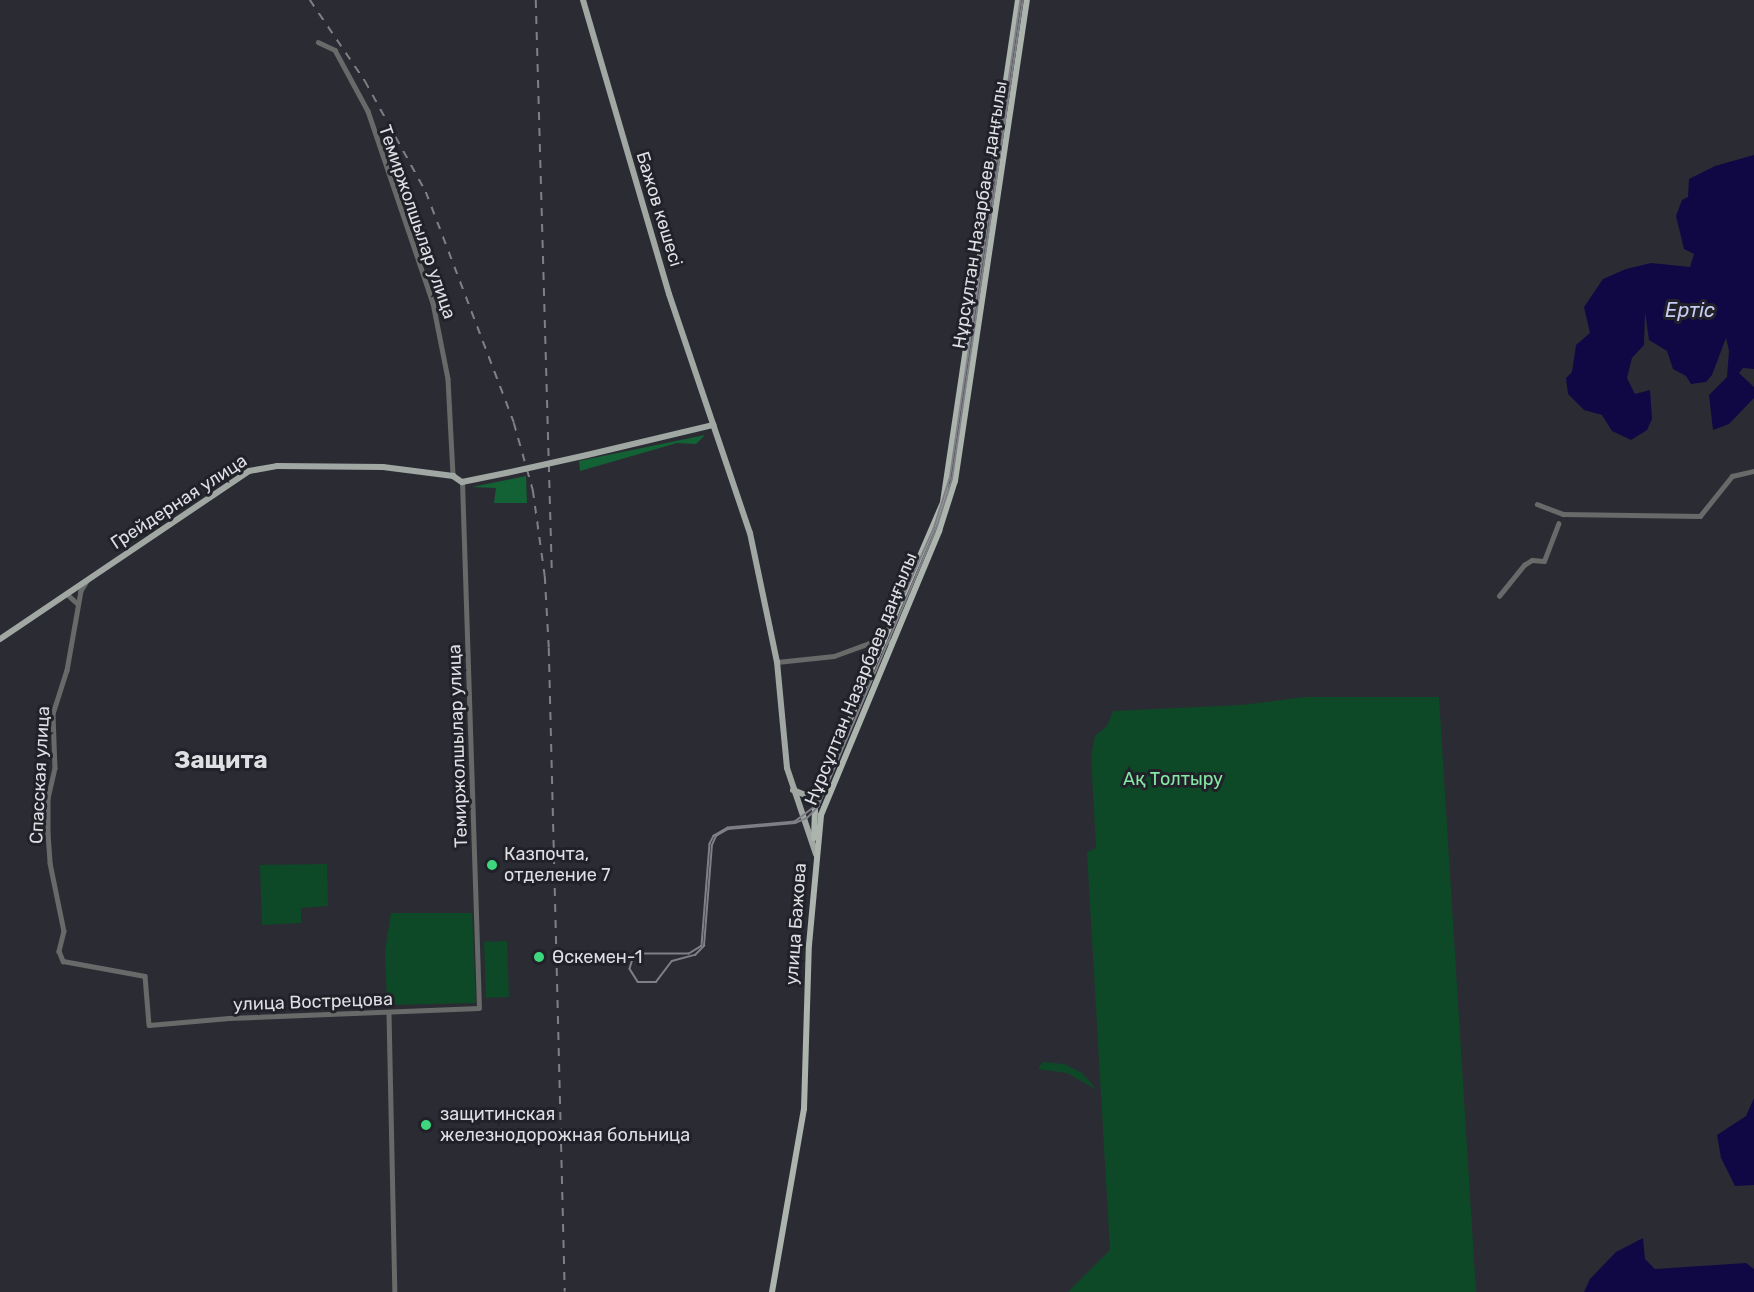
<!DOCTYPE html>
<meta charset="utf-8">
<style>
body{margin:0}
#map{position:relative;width:1754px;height:1292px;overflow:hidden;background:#2b2c33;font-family:Rubik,sans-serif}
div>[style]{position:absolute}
.green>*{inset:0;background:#0e4927;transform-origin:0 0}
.forest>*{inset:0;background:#136235}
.water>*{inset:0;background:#100844}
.tertiary>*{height:4.5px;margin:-2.25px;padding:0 2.25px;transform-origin:2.25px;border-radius:2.25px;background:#676a68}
.primary>*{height:6px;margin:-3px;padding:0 3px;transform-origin:3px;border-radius:3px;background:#a1a8a3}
.trunk>*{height:6px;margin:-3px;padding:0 3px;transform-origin:3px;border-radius:3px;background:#acb4ae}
.tram>*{height:1.5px;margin:-0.75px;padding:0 0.75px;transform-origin:0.75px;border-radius:0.75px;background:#7f8086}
.rail>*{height:1.5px;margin-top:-0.75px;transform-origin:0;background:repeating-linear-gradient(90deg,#7f8086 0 8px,transparent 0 16px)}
.primary-bridge>*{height:6px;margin:-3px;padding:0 3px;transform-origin:3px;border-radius:3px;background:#a1a8a3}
.dots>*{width:16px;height:16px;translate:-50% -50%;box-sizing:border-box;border:3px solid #212229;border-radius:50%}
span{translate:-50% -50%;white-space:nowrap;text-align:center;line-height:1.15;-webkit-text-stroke:6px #212229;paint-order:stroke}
.street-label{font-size:18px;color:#dedfe3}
.park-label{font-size:18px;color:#85e9a5}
.poi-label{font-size:18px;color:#dedfe3}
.left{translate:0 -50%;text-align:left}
.water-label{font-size:20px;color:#c7cdf4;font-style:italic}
.district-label{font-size:24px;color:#dedfe3;font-weight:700}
</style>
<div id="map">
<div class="green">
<i style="clip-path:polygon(1305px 697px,1439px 697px,1476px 1292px,1068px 1292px,1110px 1250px,1087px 852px,1096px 848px,1091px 757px,1095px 736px,1107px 726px,1113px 711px,1241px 705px)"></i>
<i style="clip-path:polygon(327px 864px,328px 906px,301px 908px,301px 923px,262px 925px,260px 865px)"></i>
<i style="clip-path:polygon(391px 913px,472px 913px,476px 1003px,387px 1005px,385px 951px)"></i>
<i style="left:507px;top:941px;width:56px;height:23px;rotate:88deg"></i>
<i style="clip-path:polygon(1043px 1062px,1064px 1064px,1082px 1073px,1097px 1090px,1067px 1073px,1038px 1069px)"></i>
</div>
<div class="forest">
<i style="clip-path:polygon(705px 435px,696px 444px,677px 443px,580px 471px,579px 461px)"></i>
<i style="clip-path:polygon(526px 476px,527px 503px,494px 503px,496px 488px,472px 487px)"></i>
</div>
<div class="water">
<i style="clip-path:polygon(1754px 155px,1754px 369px,1743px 368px,1739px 373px,1754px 387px,1754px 398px,1729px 424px,1713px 430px,1709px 395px,1727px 377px,1729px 351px,1726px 338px,1712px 375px,1706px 382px,1691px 384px,1686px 376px,1673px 369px,1667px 351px,1649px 340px,1645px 312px,1644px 345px,1632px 358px,1627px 378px,1635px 394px,1650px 390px,1652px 419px,1647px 430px,1631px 440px,1612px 431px,1602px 415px,1584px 410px,1568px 394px,1566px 378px,1572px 372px,1576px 345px,1590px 333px,1584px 307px,1603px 279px,1626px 269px,1651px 263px,1690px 267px,1694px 254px,1684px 249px,1676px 216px,1682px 200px,1688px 197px,1689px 179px,1715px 166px)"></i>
<i style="clip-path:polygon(1754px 1098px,1754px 1185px,1735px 1186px,1721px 1158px,1717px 1135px,1746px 1116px)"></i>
<i style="clip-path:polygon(1643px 1238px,1645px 1259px,1655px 1269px,1746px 1263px,1754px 1269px,1754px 1292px,1584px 1292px,1590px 1279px,1616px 1252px)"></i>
</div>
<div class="tertiary">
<i style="left:318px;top:42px;width:19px;rotate:25deg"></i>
<i style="left:335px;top:50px;width:69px;rotate:61.6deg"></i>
<i style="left:368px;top:111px;width:203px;rotate:71.3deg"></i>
<i style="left:433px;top:303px;width:77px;rotate:78.8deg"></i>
<i style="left:448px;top:379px;width:97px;rotate:87deg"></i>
<i style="left:1537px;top:504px;width:28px;rotate:21deg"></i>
<i style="left:1563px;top:514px;width:137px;rotate:0.8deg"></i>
<i style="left:1700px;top:516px;width:51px;rotate:-51.3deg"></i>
<i style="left:1732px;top:476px;width:23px;rotate:-13deg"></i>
<i style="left:87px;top:581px;width:12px;rotate:121deg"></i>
<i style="left:81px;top:591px;width:80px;rotate:100deg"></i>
<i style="left:67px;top:670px;width:46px;rotate:107.7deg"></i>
<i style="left:53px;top:714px;width:54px;rotate:87.9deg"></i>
<i style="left:55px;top:768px;width:32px;rotate:103deg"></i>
<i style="left:48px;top:799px;width:34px;rotate:90deg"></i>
<i style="left:48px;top:833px;width:30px;rotate:86deg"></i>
<i style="left:50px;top:863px;width:69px;rotate:78.4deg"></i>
<i style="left:64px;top:931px;width:21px;rotate:104deg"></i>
<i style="left:59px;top:951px;width:11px;rotate:68deg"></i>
<i style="left:63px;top:961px;width:83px;rotate:10.4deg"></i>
<i style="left:145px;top:976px;width:49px;rotate:85.3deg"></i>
<i style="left:149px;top:1025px;width:80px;rotate:-5deg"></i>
<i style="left:229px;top:1018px;width:250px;rotate:-2.3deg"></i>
<i style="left:479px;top:1008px;width:526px;rotate:-91.85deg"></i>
<i style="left:67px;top:594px;width:15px;rotate:42deg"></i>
<i style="left:1499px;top:596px;width:40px;rotate:-51deg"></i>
<i style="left:1524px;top:565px;width:9px;rotate:-32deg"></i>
<i style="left:1532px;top:560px;width:12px;rotate:5deg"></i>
<i style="left:1544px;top:561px;width:40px;rotate:-69deg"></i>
<i style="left:777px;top:662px;width:57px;rotate:-6deg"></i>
<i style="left:834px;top:656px;width:37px;rotate:-20deg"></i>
<i style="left:869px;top:643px;width:21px;rotate:-5deg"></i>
<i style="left:389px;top:1013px;width:279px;rotate:88.8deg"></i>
</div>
<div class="primary">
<i style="left:583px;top:0;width:306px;rotate:73.7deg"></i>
<i style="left:669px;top:294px;width:252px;rotate:71.3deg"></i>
<i style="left:750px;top:533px;width:132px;rotate:78.2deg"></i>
<i style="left:777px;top:662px;width:106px;rotate:84.6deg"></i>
<i style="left:787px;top:768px;width:91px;rotate:71.4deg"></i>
<i style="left:587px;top:455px;width:130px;rotate:-13.4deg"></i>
<i style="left:0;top:639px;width:300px;rotate:-34deg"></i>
<i style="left:249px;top:471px;width:28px;rotate:-10deg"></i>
<i style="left:277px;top:466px;width:106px;rotate:0.5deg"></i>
<i style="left:383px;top:467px;width:71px;rotate:7.3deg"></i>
<i style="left:453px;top:476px;width:11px;rotate:34deg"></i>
<i style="left:462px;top:482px;width:45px;rotate:-11.6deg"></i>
<i style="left:793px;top:790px;width:16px;rotate:22deg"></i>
<i style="left:808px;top:796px;width:15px;rotate:-28deg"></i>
</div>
<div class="trunk">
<i style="left:814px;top:838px;width:31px;rotate:-88deg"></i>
<i style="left:815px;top:807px;width:36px;rotate:-71deg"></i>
<i style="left:827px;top:773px;width:295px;rotate:-66.8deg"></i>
<i style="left:943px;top:502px;width:508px;rotate:-81.5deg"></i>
<i style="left:772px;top:1292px;width:186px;rotate:-80.1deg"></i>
<i style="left:804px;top:1109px;width:164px;rotate:-88.3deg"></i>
<i style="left:809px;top:945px;width:131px;rotate:-84.7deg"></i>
<i style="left:821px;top:815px;width:308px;rotate:-67.4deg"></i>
<i style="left:939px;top:531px;width:52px;rotate:-72.3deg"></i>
<i style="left:955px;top:481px;width:486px;rotate:-81.5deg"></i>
</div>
<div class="tram">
<i style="left:1021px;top:0;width:484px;rotate:98.4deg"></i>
<i style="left:950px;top:479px;width:52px;rotate:107.7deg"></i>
<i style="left:934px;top:529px;width:123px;rotate:114.1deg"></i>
<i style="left:884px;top:641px;width:180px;rotate:112.6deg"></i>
<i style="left:815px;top:807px;width:25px;rotate:143deg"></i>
<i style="left:795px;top:822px;width:67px;rotate:174.9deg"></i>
<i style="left:728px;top:828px;width:16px;rotate:150deg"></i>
<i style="left:714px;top:836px;width:9px;rotate:117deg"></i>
<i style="left:710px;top:844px;width:102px;rotate:94.5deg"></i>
<i style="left:702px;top:946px;width:15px;rotate:148deg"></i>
<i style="left:689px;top:954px;width:49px;rotate:180deg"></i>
<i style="left:640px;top:954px;width:9px;rotate:144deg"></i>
<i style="left:633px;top:959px;width:10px;rotate:107deg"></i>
<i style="left:630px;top:969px;width:15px;rotate:58deg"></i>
<i style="left:638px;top:982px;width:18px"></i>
<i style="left:656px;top:982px;width:26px;rotate:-53deg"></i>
<i style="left:672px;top:961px;width:24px;rotate:-15deg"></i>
<i style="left:695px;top:955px;width:13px;rotate:-45deg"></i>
<i style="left:704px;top:946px;width:101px;rotate:-85.5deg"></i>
<i style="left:712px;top:845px;width:10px;rotate:-66deg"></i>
<i style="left:716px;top:836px;width:14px;rotate:-30deg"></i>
<i style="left:728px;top:829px;width:67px;rotate:-5.1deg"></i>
<i style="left:795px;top:823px;width:13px;rotate:-23deg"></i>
<i style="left:807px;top:818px;width:16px;rotate:-45deg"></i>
<i style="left:818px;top:807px;width:302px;rotate:-67deg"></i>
<i style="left:936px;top:529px;width:52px;rotate:-72.3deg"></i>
<i style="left:952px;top:479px;width:484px;rotate:-81.6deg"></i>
</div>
<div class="rail">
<i style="left:310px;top:0;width:98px;rotate:55.8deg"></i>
<i style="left:365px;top:81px;width:127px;rotate:61.2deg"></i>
<i style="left:426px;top:192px;width:247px;rotate:69.1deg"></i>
<i style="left:514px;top:423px;width:70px;rotate:74.2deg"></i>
<i style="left:533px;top:490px;width:87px;rotate:82.1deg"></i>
<i style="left:545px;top:576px;width:72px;rotate:86.8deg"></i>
<i style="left:549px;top:648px;width:644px;rotate:88.58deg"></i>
<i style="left:536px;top:0;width:570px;rotate:88.39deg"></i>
</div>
<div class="primary-bridge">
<i style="left:506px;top:473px;width:83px;rotate:-12.5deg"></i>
</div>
<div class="dots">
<i style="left:492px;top:865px;background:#3ed77d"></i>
<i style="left:539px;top:957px;background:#3ed77d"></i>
<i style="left:426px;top:1125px;background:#3ed77d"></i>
</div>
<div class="street-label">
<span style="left:659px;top:209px;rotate:73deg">Бажов көшесі</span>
<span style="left:980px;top:215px;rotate:-81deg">Нұрсұлтан Назарбаев даңғылы</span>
<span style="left:417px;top:222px;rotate:71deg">Темиржолшылар улица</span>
<span style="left:179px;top:502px;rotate:-33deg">Грейдерная улица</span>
<span style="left:861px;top:679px;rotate:-68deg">Нұрсұлтан Назарбаев даңғылы</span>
<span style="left:458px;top:746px;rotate:-92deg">Темиржолшылар улица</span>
<span style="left:40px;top:775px;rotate:-87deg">Спасская улица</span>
<span style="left:796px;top:924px;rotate:-86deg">улица Бажова</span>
<span style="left:313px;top:1002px;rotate:-2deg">улица Вострецова</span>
</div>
<div class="park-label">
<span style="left:1173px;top:779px">Ақ Толтыру</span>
</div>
<div class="poi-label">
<span class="left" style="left:504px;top:865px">Казпочта,<br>отделение 7</span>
<span class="left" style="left:552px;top:957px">Өскемен-1</span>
<span class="left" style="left:440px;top:1125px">защитинская<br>железнодорожная больница</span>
</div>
<div class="water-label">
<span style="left:1690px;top:310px">Ертіс</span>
</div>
<div class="district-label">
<span style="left:221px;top:761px">Защита</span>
</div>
</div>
